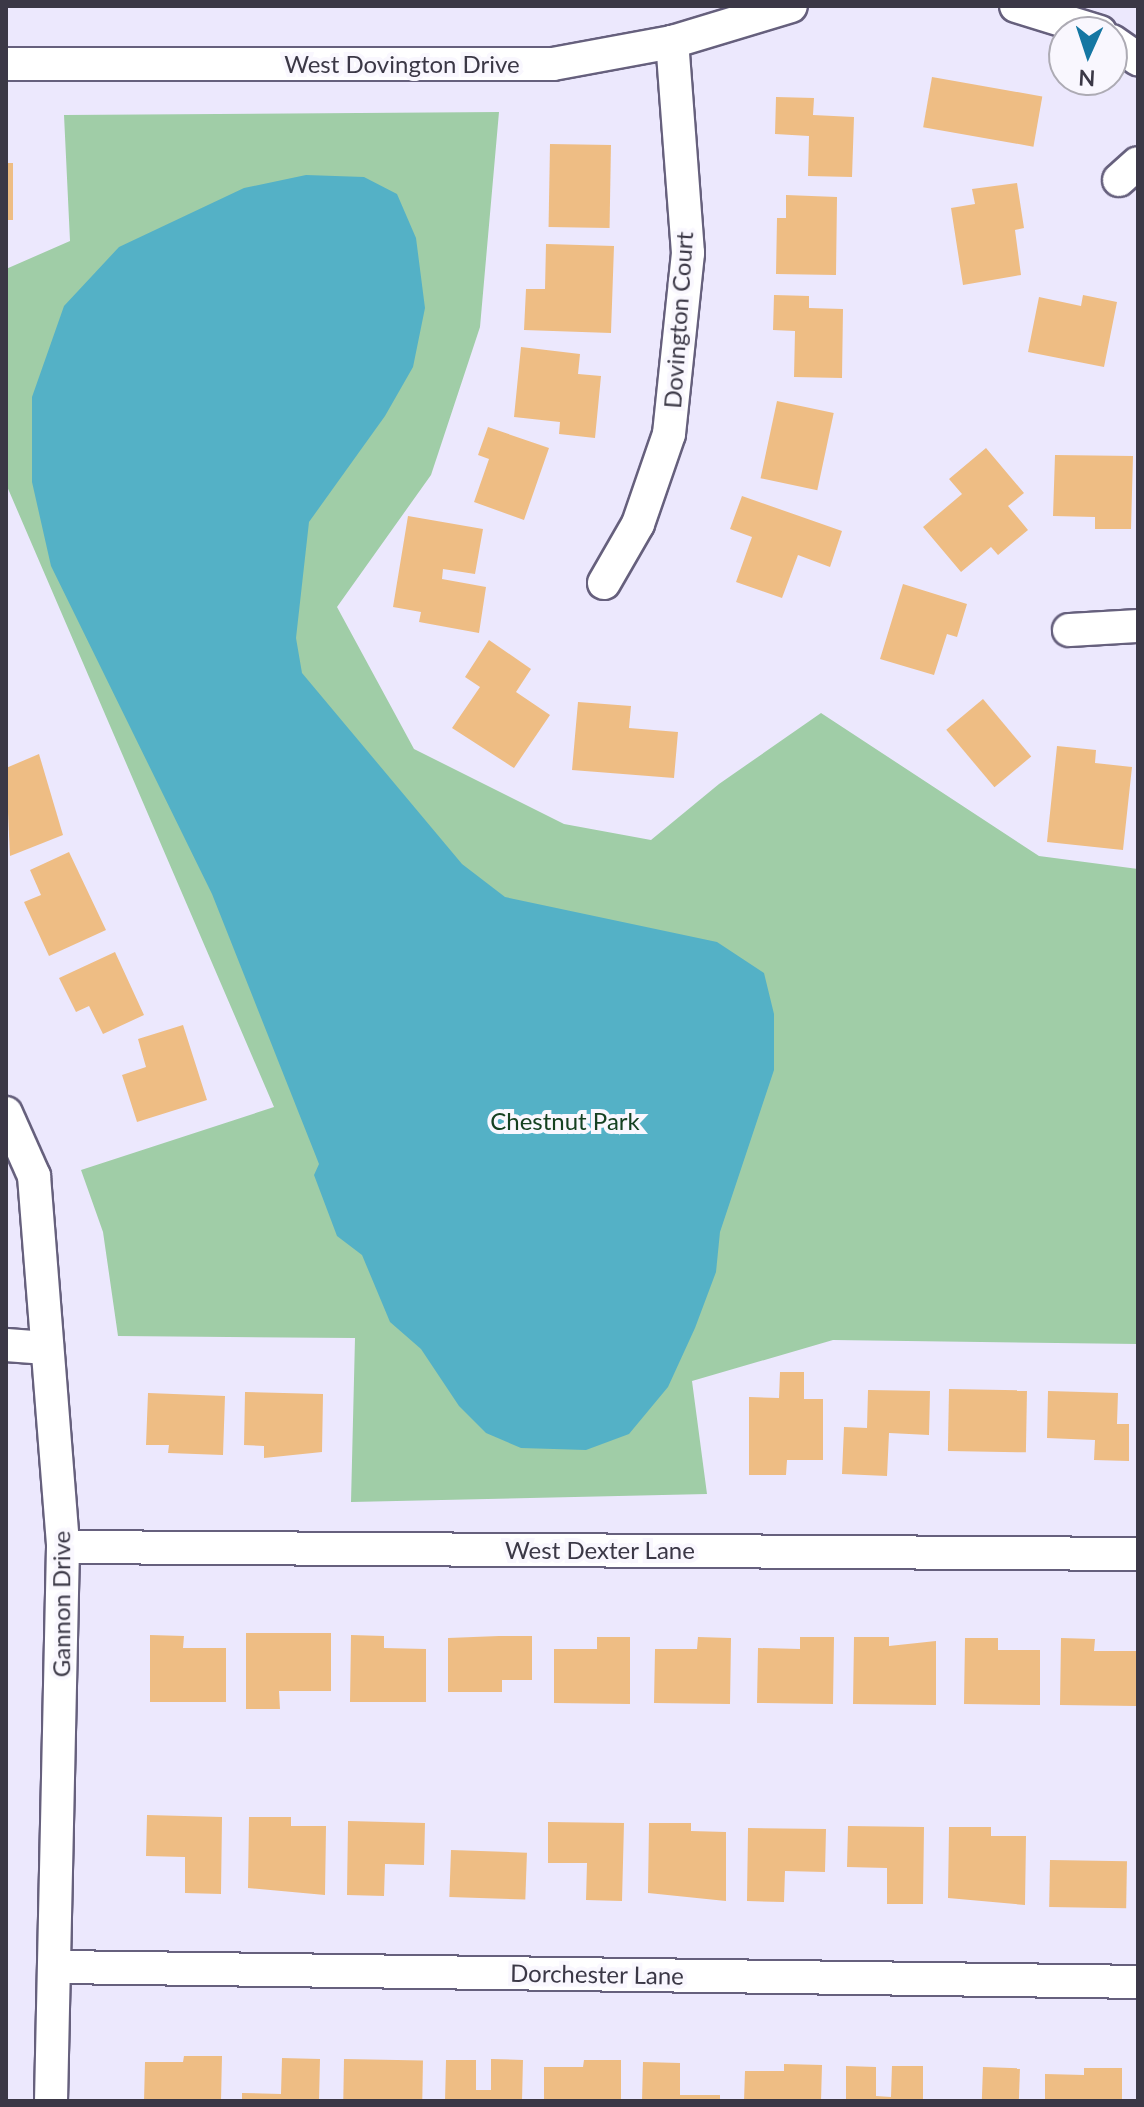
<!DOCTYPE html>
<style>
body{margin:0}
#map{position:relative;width:1144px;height:2107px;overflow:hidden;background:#ece8fd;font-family:Lato,sans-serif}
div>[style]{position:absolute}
.green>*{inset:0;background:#a0cda7}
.water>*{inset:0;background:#54b1c6}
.building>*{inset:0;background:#eebd84;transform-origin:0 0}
.roads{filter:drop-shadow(2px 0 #66607d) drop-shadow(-2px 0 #66607d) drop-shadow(0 2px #66607d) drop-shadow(0 -2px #66607d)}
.street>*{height:32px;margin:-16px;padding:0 16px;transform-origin:16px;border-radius:16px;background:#fff}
span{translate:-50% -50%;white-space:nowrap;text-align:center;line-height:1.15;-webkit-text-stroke:8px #f9f7fe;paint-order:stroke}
.street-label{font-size:24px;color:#3b3846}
.park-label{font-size:24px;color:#154121}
.frame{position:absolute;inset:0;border:8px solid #3b3846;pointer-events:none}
.north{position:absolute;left:1048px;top:16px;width:80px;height:80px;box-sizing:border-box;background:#f9f7fe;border:2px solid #adabb4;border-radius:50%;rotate:183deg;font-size:22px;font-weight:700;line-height:32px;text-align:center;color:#3b3846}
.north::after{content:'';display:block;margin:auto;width:28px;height:36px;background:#1577a3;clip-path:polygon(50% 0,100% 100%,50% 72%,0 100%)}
</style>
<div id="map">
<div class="green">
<i style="clip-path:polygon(499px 112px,480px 327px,431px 475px,337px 607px,414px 749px,564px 824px,651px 840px,719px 784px,821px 713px,1039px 856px,1138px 869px,1138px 1344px,833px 1340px,692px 1381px,707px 1494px,351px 1502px,355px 1338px,118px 1336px,103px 1232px,81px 1170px,274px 1107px,6px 484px,6px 269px,70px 241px,64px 115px)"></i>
</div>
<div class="water">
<i style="clip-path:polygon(306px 175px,364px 177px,397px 194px,416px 238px,425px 308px,413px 367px,385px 416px,309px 522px,296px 638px,302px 673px,462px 864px,505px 897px,717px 942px,764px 973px,774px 1014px,774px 1070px,720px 1232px,716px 1272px,695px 1328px,668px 1387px,629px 1434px,586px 1450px,521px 1448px,486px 1433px,459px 1406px,421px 1349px,390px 1322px,362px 1255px,337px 1236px,314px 1175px,319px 1164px,212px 894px,51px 566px,32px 482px,32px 397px,64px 306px,119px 247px,244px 188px)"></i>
</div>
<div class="building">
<i style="left:932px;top:77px;width:112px;height:51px;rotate:10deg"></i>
<i style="clip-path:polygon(776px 97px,814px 98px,813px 115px,854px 117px,852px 177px,808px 176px,809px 136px,775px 134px)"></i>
<i style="left:550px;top:144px;width:61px;height:83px;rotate:1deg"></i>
<i style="left:6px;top:163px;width:7px;height:57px"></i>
<i style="clip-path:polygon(1017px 183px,1024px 228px,1015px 230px,1021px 275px,963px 285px,951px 208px,975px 204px,972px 189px)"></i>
<i style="clip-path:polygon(786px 195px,837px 197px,836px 275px,776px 274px,777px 218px,786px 218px)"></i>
<i style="clip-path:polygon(546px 244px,614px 246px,611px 333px,524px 330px,526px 289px,545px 289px)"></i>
<i style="clip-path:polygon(774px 295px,809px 296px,809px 308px,843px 309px,842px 378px,794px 377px,795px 331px,773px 330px)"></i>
<i style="clip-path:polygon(1083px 295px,1117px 302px,1104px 367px,1028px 352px,1039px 297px,1081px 306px)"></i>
<i style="clip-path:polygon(521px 347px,580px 354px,578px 374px,601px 376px,595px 438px,559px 434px,560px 422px,514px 417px)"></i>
<i style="left:777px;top:401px;width:58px;height:79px;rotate:12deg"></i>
<i style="clip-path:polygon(488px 427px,549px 448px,524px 520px,474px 502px,489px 459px,478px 455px)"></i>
<i style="clip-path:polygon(986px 448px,1024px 493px,1008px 506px,1028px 530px,998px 555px,991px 547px,961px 572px,923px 527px,962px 494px,949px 479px)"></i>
<i style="clip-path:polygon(1055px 455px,1133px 456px,1131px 529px,1095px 529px,1095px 517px,1053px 516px)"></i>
<i style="clip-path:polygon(742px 496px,842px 531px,830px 567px,798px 555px,782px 598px,736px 582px,752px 537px,730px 529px)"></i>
<i style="clip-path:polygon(408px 516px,483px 529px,475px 574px,443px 569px,442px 579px,486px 587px,479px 633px,419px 622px,421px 612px,393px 607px)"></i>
<i style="clip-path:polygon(903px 584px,967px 604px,957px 637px,947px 634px,934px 675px,880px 659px)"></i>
<i style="clip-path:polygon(489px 640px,531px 669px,516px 692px,550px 715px,514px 768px,452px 728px,480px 687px,465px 677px)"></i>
<i style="left:983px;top:699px;width:75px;height:48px;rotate:50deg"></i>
<i style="clip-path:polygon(578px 702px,631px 706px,629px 728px,678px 732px,674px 778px,572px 770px)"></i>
<i style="clip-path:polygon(1057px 746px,1096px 750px,1095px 763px,1132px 767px,1123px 850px,1047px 842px)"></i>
<i style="clip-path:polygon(39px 754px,63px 835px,10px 856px,6px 768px)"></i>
<i style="clip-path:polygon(69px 852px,106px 930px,49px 956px,24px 902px,41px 895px,30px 870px)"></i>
<i style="clip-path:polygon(115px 952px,144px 1015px,103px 1034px,89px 1006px,76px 1012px,59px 978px)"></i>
<i style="clip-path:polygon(183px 1025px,207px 1100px,137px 1122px,122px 1075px,146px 1067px,138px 1039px)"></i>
<i style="clip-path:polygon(780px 1372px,804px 1372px,804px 1399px,823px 1399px,823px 1460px,787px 1460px,786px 1475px,749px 1475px,749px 1397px,779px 1398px)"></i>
<i style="left:949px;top:1389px;width:78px;height:62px;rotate:1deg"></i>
<i style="clip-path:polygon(868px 1390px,930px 1391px,929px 1435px,889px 1433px,887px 1476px,842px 1474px,844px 1427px,867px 1428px)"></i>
<i style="clip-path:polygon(1048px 1391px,1118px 1393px,1117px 1424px,1129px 1424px,1129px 1461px,1094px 1460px,1095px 1440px,1047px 1438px)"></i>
<i style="clip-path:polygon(245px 1392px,323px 1394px,322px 1452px,264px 1458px,264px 1446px,244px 1445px)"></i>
<i style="clip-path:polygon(148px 1393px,225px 1396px,223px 1455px,168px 1453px,169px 1445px,146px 1445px)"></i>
<i style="clip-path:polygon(246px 1633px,331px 1633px,331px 1691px,279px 1691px,280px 1709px,246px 1709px)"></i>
<i style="clip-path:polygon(150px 1635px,184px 1636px,183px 1648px,226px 1648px,226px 1702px,150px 1702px)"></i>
<i style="clip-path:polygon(351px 1635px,384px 1636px,384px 1648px,426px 1649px,426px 1702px,350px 1702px)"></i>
<i style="clip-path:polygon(499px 1636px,532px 1636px,532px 1680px,502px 1680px,502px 1692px,448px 1692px,448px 1638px)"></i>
<i style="clip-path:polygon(597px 1637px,630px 1637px,630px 1704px,554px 1703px,554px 1649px,597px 1649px)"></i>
<i style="clip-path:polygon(698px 1637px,731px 1638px,730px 1704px,654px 1703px,655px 1649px,697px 1649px)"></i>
<i style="clip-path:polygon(800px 1637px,834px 1637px,833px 1704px,757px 1703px,758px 1648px,800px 1649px)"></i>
<i style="clip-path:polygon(854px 1637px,889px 1637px,889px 1646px,936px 1641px,936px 1705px,853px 1704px)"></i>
<i style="clip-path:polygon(965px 1638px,998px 1638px,998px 1650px,1040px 1650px,1040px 1705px,964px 1704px)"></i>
<i style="clip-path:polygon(1061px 1638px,1095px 1639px,1094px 1651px,1137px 1651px,1136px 1706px,1060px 1705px)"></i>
<i style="clip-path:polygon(147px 1815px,222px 1817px,221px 1894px,185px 1893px,185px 1857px,146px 1856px)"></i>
<i style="clip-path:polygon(249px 1817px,291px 1817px,291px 1826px,326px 1826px,325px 1895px,248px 1888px)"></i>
<i style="clip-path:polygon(348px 1821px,425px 1823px,424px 1865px,385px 1864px,384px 1896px,347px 1895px)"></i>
<i style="clip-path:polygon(548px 1822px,624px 1823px,622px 1901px,586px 1900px,587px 1863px,548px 1863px)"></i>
<i style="clip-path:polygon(649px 1823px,691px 1823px,691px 1831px,726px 1832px,726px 1901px,648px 1893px)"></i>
<i style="clip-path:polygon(848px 1826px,924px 1827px,923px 1904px,887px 1904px,887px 1868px,847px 1867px)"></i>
<i style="clip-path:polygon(949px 1827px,991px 1827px,991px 1836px,1026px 1836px,1025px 1905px,948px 1898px)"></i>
<i style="clip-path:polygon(748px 1828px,826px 1829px,825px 1872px,785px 1871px,784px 1902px,747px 1901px)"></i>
<i style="left:451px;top:1850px;width:76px;height:47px;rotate:2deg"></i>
<i style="left:1050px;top:1860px;width:77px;height:47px;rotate:1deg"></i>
<i style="clip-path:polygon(184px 2056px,222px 2056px,221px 2101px,144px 2101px,145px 2062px,183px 2062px)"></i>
<i style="clip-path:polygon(282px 2058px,320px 2059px,319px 2101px,242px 2101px,242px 2093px,281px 2094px)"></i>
<i style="left:344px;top:2059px;width:79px;height:42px;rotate:1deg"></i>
<i style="clip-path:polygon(491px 2059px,523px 2060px,522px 2101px,445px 2101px,446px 2060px,476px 2060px,476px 2090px,491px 2090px)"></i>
<i style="clip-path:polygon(584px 2060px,621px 2060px,621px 2101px,544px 2101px,544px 2067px,583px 2067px)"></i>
<i style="clip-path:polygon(643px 2062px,680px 2063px,680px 2095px,720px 2095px,720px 2101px,642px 2101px)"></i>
<i style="clip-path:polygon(784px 2064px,822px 2065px,821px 2101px,744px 2101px,745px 2071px,784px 2071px)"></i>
<i style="clip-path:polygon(846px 2066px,876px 2067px,876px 2096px,891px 2097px,892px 2066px,923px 2066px,923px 2101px,846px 2101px)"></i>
<i style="left:983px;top:2067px;width:37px;height:34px;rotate:2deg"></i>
<i style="clip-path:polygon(1084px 2068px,1122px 2068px,1122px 2101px,1045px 2101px,1045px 2074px,1084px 2075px)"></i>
</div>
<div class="roads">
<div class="street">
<i style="left:1016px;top:6px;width:88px;rotate:17.2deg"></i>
<i style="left:1112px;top:41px;width:32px;rotate:35deg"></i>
<i style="left:6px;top:64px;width:547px"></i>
<i style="left:553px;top:64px;width:121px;rotate:-10.5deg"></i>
<i style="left:672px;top:42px;width:124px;rotate:-16.8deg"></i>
<i style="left:1119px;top:180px;width:25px;rotate:-42deg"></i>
<i style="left:604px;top:583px;width:68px;rotate:-60deg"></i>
<i style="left:638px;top:524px;width:95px;rotate:-71deg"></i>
<i style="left:669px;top:434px;width:182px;rotate:-84deg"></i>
<i style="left:688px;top:253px;width:212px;rotate:-94.3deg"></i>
<i style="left:1069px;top:630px;width:69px;rotate:-3.3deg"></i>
<i style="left:6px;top:1113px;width:69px;rotate:66deg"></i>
<i style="left:34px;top:1176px;width:372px;rotate:85.5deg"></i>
<i style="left:63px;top:1547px;width:554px;rotate:91.24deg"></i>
<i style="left:6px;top:1345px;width:41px;rotate:4.2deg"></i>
<i style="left:63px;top:1547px;width:1075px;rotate:0.37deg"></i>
<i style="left:57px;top:1967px;width:1081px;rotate:0.79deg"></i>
</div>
</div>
<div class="street-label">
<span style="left:402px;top:64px">West Dovington Drive</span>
<span style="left:678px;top:320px;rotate:-86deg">Dovington Court</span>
<span style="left:600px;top:1550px">West Dexter Lane</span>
<span style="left:61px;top:1604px;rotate:-90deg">Gannon Drive</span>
<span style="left:597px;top:1974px;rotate:1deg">Dorchester Lane</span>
</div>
<div class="park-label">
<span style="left:565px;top:1121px">Chestnut Park</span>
</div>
<div class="frame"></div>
<div class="north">N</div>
</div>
